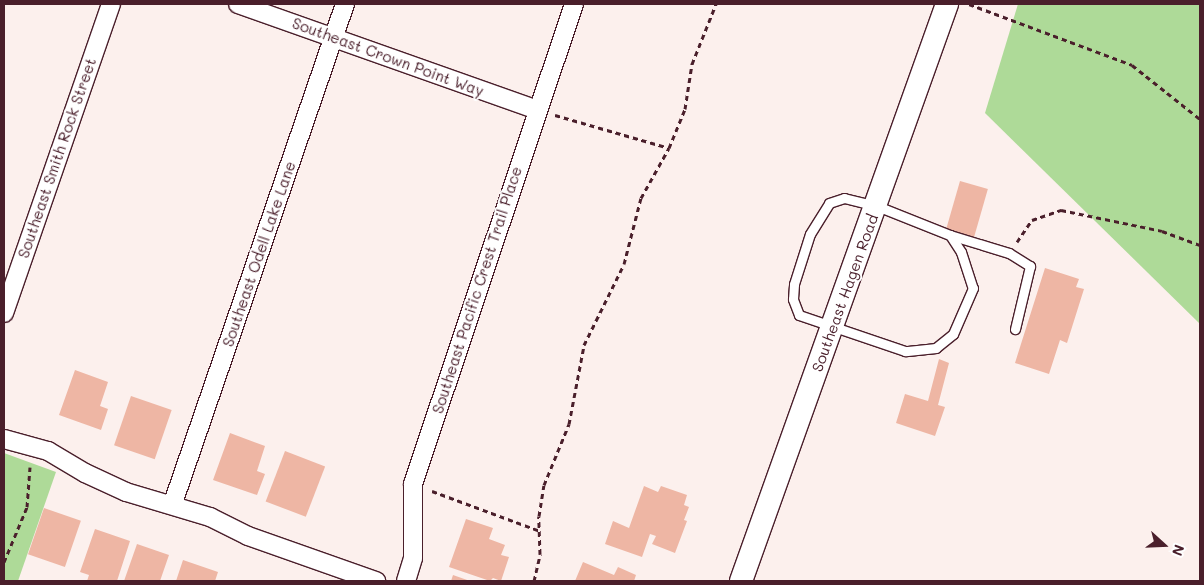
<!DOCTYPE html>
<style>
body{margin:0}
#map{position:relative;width:1204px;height:585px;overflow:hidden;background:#fcf0ed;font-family:Mali,sans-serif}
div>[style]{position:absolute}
.green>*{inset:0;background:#aeda98}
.building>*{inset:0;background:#eeb6a4;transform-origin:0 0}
.path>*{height:3px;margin-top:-1.5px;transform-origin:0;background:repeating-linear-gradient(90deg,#4a1f2b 0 5px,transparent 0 9px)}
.roads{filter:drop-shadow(1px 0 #4a1f2b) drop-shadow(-1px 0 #4a1f2b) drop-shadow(0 1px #4a1f2b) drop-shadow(0 -1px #4a1f2b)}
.service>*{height:9px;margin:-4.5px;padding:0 4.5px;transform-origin:4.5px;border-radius:4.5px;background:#fff}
.minor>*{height:18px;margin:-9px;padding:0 9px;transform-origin:9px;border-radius:9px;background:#fff}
.tertiary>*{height:22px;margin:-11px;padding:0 11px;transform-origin:11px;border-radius:11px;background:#fff}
span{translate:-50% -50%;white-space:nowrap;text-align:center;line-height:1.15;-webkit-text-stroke:4px #fff;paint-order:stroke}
.street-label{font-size:15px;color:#4a1f2b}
.frame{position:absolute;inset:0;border:5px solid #4a1f2b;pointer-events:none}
.north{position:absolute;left:1139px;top:520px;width:50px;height:50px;-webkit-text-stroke:4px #fff;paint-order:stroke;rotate:110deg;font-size:14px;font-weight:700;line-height:20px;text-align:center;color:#4a1f2b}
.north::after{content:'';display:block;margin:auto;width:18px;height:22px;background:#4a1f2b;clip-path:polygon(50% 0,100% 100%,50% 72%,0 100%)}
</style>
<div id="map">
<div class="green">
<i style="clip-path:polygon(1018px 4px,1200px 4px,1200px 324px,985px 113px)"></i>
<i style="clip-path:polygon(4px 453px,56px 472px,18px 581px,4px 581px)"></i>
</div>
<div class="building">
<i style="left:960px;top:181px;width:29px;height:50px;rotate:16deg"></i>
<i style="clip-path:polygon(1045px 268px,1079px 279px,1076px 287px,1084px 289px,1067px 343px,1060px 340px,1049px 374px,1015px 363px)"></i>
<i style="clip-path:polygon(939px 359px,949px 363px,938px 405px,945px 407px,935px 436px,896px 423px,905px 394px,928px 401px)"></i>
<i style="clip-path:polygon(75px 370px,108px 382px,100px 406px,108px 409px,101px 430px,59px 415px)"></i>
<i style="left:131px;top:396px;width:43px;height:52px;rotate:19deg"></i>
<i style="clip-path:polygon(230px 433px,265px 446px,257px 471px,265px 474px,257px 495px,213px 480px)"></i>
<i style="left:285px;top:451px;width:43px;height:54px;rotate:21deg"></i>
<i style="clip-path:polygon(644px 486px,658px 492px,661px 486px,687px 495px,684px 505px,689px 507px,684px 520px,687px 521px,675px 553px,652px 544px,656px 536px,650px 534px,642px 557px,605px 544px,613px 521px,629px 528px)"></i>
<i style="left:44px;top:508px;width:39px;height:49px;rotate:19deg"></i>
<i style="clip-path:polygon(466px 519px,493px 528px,489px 539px,505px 545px,501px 555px,509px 557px,501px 581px,493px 578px,490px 581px,449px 567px)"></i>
<i style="clip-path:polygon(95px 529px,130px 541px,117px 581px,87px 581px,89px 575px,80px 572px)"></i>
<i style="clip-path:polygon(137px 544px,169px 555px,160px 581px,124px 581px)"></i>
<i style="clip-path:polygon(183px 560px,218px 572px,215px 581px,176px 581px)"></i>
<i style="clip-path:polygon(583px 562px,614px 575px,618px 567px,636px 575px,634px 581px,575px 581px)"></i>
<i style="clip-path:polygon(453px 575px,470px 581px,451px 581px)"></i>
</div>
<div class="path">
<i style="left:969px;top:4px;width:174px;rotate:20.5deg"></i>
<i style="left:1132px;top:65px;width:87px;rotate:38.5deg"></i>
<i style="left:555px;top:115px;width:119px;rotate:16.1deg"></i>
<i style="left:1017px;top:242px;width:27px;rotate:-56deg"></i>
<i style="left:1032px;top:220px;width:31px;rotate:-19deg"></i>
<i style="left:1061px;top:210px;width:103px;rotate:11.7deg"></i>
<i style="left:1162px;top:231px;width:40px;rotate:20.2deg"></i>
<i style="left:432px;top:491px;width:115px;rotate:20.3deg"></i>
<i style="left:4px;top:562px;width:60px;rotate:-67.3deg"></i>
<i style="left:27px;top:507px;width:40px;rotate:-85.7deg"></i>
<i style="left:534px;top:581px;width:28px;rotate:-77deg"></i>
<i style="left:540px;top:554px;width:38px;rotate:-92deg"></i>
<i style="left:539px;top:516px;width:31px;rotate:-81deg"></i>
<i style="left:544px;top:485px;width:66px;rotate:-67.7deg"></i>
<i style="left:569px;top:424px;width:80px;rotate:-79.2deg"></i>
<i style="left:584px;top:345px;width:90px;rotate:-63.7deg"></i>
<i style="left:624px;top:264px;width:68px;rotate:-75.6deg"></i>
<i style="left:641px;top:198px;width:57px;rotate:-60.8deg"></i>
<i style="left:669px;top:148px;width:42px;rotate:-67.7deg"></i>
<i style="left:685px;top:109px;width:46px;rotate:-81.2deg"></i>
<i style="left:692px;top:64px;width:65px;rotate:-68.2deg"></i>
</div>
<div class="roads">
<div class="service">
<i style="left:844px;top:198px;width:34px;rotate:14deg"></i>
<i style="left:877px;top:206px;width:79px;rotate:21.7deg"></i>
<i style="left:950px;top:235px;width:20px;rotate:57deg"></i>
<i style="left:961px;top:252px;width:38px;rotate:72deg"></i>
<i style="left:973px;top:288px;width:50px;rotate:113.5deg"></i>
<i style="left:953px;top:334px;width:22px;rotate:141deg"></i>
<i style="left:936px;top:348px;width:31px;rotate:174deg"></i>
<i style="left:905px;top:351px;width:112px;rotate:-161.2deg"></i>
<i style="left:799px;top:315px;width:17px;rotate:-111deg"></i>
<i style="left:793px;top:299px;width:15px;rotate:-86deg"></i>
<i style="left:794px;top:284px;width:52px;rotate:-72.3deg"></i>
<i style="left:810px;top:234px;width:36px;rotate:-58deg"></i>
<i style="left:829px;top:203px;width:16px;rotate:-18deg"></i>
<i style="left:950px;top:235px;width:62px;rotate:17deg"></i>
<i style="left:1009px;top:253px;width:25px;rotate:32deg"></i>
<i style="left:1030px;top:266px;width:65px;rotate:103.4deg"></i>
</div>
<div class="minor">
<i style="left:238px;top:4px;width:317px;rotate:19.5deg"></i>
<i style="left:4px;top:313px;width:327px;rotate:-70.9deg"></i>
<i style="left:4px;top:439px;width:46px;rotate:15.3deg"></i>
<i style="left:48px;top:451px;width:43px;rotate:30.7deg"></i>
<i style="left:85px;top:473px;width:45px;rotate:24.9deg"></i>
<i style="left:126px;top:492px;width:88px;rotate:16.6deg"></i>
<i style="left:210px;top:517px;width:42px;rotate:26.6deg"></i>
<i style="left:248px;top:536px;width:136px;rotate:19.4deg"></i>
<i style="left:173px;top:503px;width:528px;rotate:-70.98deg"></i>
<i style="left:406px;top:581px;width:24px;rotate:-73deg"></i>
<i style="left:413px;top:558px;width:74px;rotate:-90deg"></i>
<i style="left:413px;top:484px;width:506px;rotate:-71.46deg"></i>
</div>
<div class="tertiary">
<i style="left:741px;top:581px;width:613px;rotate:-70.35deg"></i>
</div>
</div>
<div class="street-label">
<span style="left:388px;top:57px;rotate:20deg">Southeast Crown Point Way</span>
<span style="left:57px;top:158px;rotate:-71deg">Southeast Smith Rock Street</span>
<span style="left:259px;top:254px;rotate:-71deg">Southeast Odell Lake Lane</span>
<span style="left:477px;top:290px;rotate:-72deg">Southeast Pacific Crest Trail Place</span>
<span style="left:845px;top:293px;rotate:-70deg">Southeast Hagen Road</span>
</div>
<div class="frame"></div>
<div class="north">N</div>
</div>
